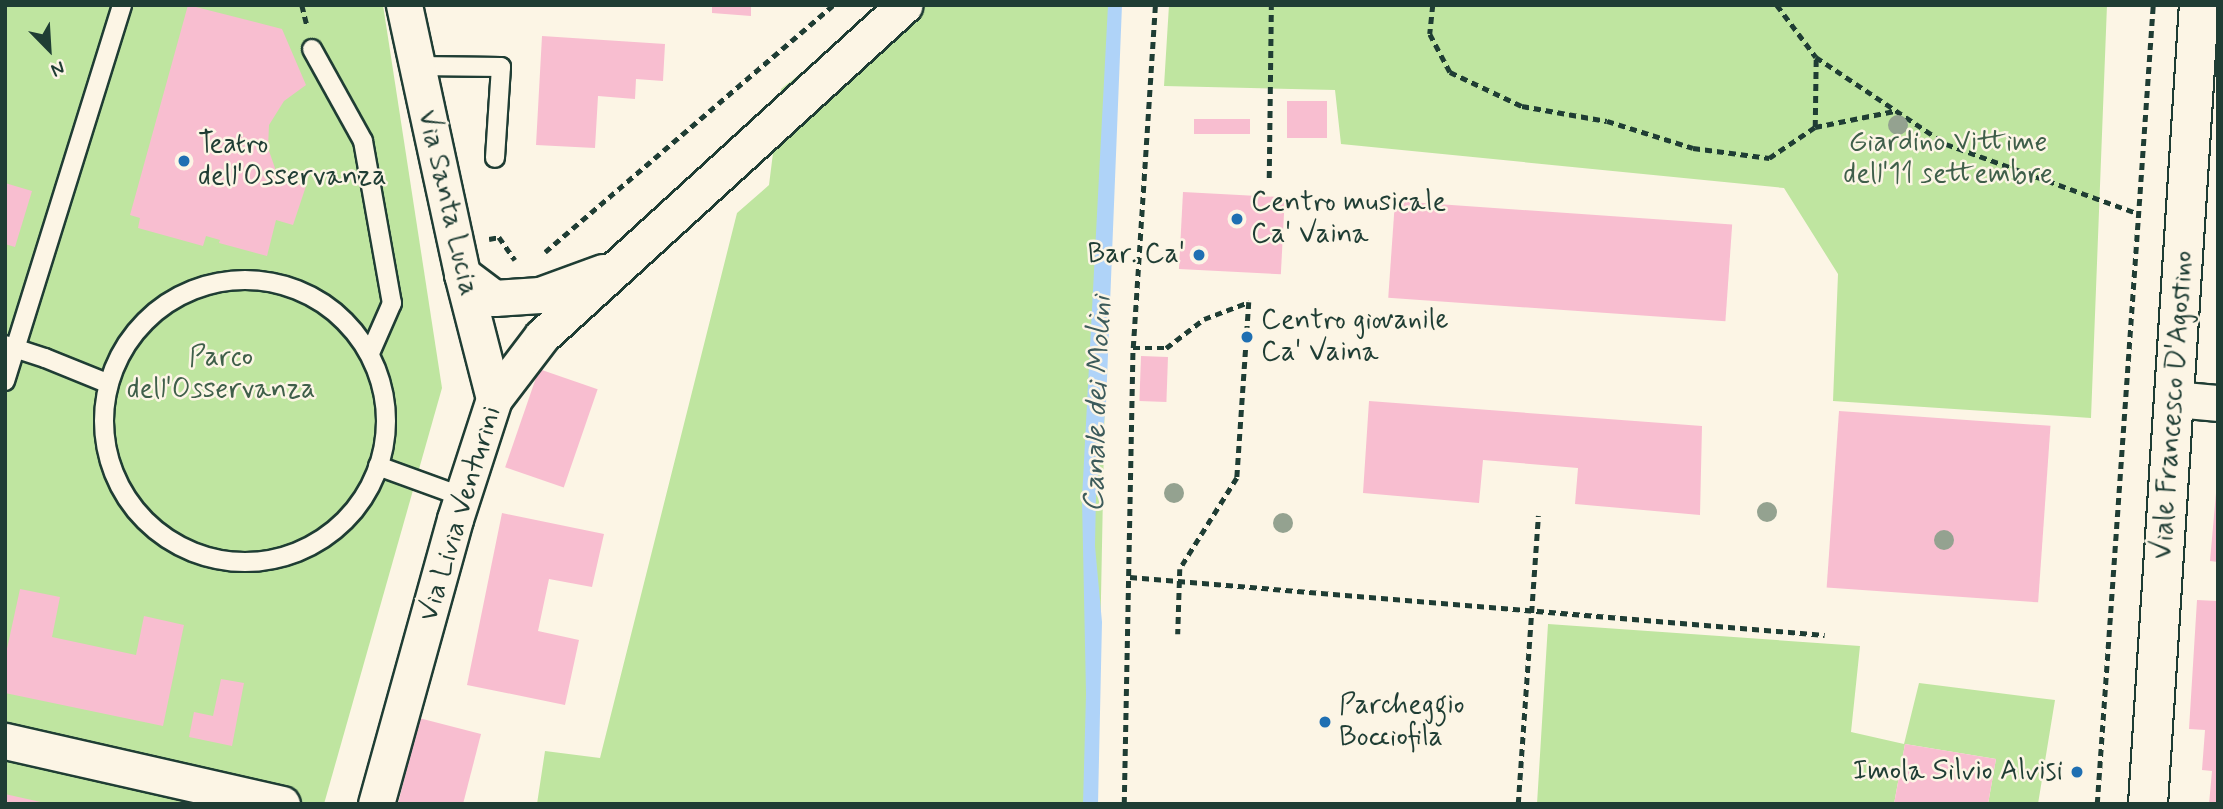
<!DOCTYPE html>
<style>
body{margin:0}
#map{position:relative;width:2223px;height:809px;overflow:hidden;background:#fcf5e5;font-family:Mynerve,sans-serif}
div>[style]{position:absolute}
.green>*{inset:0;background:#bfe5a0}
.water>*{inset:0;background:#afd3f8}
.building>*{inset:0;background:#f8bed0;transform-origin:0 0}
.path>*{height:4.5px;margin-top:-2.25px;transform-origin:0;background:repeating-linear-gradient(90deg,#1f3d34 0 7px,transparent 0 12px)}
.roads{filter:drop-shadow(2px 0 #1f3d34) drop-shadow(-2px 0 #1f3d34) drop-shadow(0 2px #1f3d34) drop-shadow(0 -2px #1f3d34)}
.lane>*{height:18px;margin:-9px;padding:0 9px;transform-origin:9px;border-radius:9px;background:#fcf5e5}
.lane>.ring{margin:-9px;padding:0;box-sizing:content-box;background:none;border:18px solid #fcf5e5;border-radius:50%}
.street>*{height:35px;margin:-17.5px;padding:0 17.5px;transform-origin:17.5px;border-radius:17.5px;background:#fcf5e5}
.secondary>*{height:38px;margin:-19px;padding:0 19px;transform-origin:19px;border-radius:19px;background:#fcf5e5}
.trees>*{width:20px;height:20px;margin:-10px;border-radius:50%;background:#94a290}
.dots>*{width:19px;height:19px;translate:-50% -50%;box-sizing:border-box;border:4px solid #fcf5e5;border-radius:50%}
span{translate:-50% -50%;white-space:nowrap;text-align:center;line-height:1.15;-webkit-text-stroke:5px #fcf5e5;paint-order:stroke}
.park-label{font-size:28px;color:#3f5f4a}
.poi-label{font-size:28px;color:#1f3d34}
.left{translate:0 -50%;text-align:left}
.right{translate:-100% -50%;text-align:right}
.street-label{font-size:28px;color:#1f3d34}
.water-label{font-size:30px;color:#3c5b5b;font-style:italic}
.frame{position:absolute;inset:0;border:7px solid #1f3d34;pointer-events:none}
.north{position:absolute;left:14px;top:14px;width:70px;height:70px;-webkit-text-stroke:5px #fcf5e5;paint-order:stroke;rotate:156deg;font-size:19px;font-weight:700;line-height:28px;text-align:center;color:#1f3d34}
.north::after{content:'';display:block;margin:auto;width:24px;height:32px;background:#1f3d34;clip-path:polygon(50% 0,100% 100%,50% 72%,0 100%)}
</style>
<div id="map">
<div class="green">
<i style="clip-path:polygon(5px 5px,383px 5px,442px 388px,324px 804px,5px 804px)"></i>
<i style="clip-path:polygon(887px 5px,1120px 5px,1108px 236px,1097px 804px,537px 804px,545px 751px,600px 758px,737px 213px,769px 185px,781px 89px)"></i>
<i style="clip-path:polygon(1169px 5px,2107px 5px,2091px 418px,1833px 401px,1838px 274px,1784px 188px,1341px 144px,1335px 90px,1164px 86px)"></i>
<i style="clip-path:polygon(1548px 624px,1860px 646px,1851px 732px,1904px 744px,1919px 683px,2055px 700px,2038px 804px,1988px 804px,1996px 759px,1905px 744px,1894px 804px,1537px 804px)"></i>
</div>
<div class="water">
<i style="clip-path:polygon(1108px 5px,1122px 5px,1106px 404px,1096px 495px,1095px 546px,1102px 622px,1098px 804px,1083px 804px,1086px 694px,1082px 499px)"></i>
</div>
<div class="building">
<i style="clip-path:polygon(188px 5px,282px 29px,306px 85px,284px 101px,269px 125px,268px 148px,276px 171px,290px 182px,306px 186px,293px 225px,276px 220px,267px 256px,219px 243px,220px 240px,206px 236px,203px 246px,138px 228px,140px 218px,130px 215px)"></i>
<i style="clip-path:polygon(712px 5px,751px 5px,751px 16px,712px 13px)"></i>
<i style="clip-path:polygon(542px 36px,665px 44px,663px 81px,636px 79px,635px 99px,598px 96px,595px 148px,536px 145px)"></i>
<i style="left:1287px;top:101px;width:40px;height:37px"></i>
<i style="left:1250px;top:119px;width:15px;height:56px;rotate:90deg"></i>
<i style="clip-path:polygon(5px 183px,32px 191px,15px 247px,5px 244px)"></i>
<i style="left:1183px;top:192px;width:102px;height:77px;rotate:3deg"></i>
<i style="left:1395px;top:201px;width:338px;height:97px;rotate:4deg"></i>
<i style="left:1141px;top:356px;width:27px;height:45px;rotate:2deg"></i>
<i style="left:539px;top:369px;width:62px;height:104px;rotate:19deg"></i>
<i style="clip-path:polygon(1369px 401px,1702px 426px,1700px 515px,1575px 504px,1578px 468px,1483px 460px,1479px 503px,1363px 493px)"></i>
<i style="left:1839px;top:411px;width:212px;height:177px;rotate:4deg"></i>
<i style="clip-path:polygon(2216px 493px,2218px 493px,2218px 562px,2210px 561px)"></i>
<i style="clip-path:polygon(502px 513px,604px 534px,592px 587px,549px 579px,538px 631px,579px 640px,565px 705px,467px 685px)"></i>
<i style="clip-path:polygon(20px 589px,60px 597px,52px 637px,136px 655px,144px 616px,184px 625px,163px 726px,5px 693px,5px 658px)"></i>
<i style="clip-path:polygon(2197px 600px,2218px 601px,2218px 804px,2209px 804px,2212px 771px,2202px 770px,2205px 730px,2189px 729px)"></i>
<i style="clip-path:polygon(221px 679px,244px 683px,232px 746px,189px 737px,194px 712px,213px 716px)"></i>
<i style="clip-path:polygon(419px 718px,481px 734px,463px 804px,398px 804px)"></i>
<i style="clip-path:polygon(1905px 744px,1996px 759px,1988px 804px,1894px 804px)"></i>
<i style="clip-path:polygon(5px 794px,45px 803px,45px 804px,5px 804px)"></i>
</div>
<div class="path">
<i style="left:302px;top:5px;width:21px;rotate:76deg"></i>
<i style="left:1433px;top:5px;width:29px;rotate:96deg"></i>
<i style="left:1430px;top:34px;width:43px;rotate:62.2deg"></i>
<i style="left:1450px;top:72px;width:80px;rotate:25.3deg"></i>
<i style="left:1522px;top:106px;width:86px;rotate:10deg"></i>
<i style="left:1607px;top:121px;width:90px;rotate:17.4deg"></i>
<i style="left:1693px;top:148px;width:77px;rotate:7.5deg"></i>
<i style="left:1769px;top:158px;width:55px;rotate:-34deg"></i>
<i style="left:1815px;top:127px;width:70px;rotate:-89.2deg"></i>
<i style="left:1777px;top:5px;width:65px;rotate:53.1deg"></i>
<i style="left:1816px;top:57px;width:156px;rotate:33.8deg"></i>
<i style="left:1946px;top:144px;width:205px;rotate:19.9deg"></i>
<i style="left:1815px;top:127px;width:81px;rotate:-11.4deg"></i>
<i style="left:1269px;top:178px;width:173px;rotate:-89.3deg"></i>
<i style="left:489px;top:239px;width:10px;rotate:-11deg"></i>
<i style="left:499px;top:237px;width:28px;rotate:55deg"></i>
<i style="left:545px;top:252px;width:379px;rotate:-40.6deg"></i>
<i style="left:1133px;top:348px;width:33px"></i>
<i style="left:1166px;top:348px;width:48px;rotate:-37.3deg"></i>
<i style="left:1204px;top:319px;width:48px;rotate:-20.7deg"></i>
<i style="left:1249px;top:302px;width:176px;rotate:93.9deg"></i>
<i style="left:1237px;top:478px;width:107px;rotate:122.1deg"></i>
<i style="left:1180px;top:569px;width:65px;rotate:91.8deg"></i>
<i style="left:1130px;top:577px;width:697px;rotate:4.77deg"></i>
<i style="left:1124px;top:804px;width:456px;rotate:-88.9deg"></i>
<i style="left:1133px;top:348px;width:344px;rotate:-86.3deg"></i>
<i style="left:1518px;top:804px;width:289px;rotate:-86deg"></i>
<i style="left:2097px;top:804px;width:801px;rotate:-85.99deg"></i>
</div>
<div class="roads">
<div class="lane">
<i style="left:312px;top:49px;width:105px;rotate:61deg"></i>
<i style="left:363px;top:141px;width:165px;rotate:79.9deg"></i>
<i style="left:392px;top:303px;width:55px;rotate:113.7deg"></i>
<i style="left:417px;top:66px;width:84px;rotate:0.7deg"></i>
<i style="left:501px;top:67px;width:91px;rotate:93.8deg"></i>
<i class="ring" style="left:104px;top:280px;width:264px;height:264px"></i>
<i style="left:5px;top:345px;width:42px;rotate:18deg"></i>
<i style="left:45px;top:358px;width:67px;rotate:22deg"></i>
<i style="left:5px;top:381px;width:394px;rotate:-72.7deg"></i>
<i style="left:378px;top:466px;width:90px;rotate:20deg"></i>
</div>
<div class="street">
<i style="left:404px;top:5px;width:275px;rotate:77.8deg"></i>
<i style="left:462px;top:274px;width:129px;rotate:75.6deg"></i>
<i style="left:462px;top:274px;width:40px;rotate:37deg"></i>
<i style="left:494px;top:298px;width:46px;rotate:-3.7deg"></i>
<i style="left:540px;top:295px;width:67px;rotate:-20.1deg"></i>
<i style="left:2174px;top:399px;width:44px;rotate:5.2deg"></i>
<i style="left:5px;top:741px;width:284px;rotate:12.8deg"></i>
<i style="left:376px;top:804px;width:296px;rotate:-74.5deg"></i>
<i style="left:455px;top:519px;width:126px;rotate:-72deg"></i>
<i style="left:494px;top:399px;width:79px;rotate:-52.7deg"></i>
<i style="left:542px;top:336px;width:491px;rotate:-42.4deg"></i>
</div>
<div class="secondary">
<i style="left:2148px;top:804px;width:801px;rotate:-86.35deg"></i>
</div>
</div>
<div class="trees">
<i style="left:1898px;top:125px"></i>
<i style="left:1174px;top:493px"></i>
<i style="left:1767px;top:512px"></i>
<i style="left:1283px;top:523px"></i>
<i style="left:1944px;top:540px"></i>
</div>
<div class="dots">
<i style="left:184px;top:161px;background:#1f6fb2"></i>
<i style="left:1237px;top:219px;background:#1f6fb2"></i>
<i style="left:1199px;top:255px;background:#1f6fb2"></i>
<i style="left:1247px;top:337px;background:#1f6fb2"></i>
<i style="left:1325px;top:722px;background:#1f6fb2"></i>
<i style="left:2077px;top:772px;background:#1f6fb2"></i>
</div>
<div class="park-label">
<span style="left:1948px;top:159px">Giardino Vittime<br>dell'11 settembre</span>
<span style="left:221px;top:374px">Parco<br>dell'Osservanza</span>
</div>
<div class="poi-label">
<span class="left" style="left:198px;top:161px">Teatro<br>dell'Osservanza</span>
<span class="left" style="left:1251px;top:219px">Centro musicale<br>Ca' Vaina</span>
<span class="right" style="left:1185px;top:255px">Bar. Ca'</span>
<span class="left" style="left:1261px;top:337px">Centro giovanile<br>Ca' Vaina</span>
<span class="left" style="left:1339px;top:722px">Parcheggio<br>Bocciofila</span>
<span class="right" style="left:2063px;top:772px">Imola Silvio Alvisi</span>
</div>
<div class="street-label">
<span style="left:447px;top:203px;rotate:77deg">Via Santa Lucia</span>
<span style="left:2174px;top:405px;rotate:-86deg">Viale Francesco D'Agostino</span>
<span style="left:461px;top:514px;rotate:-73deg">Via Livia Venturini</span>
</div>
<div class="water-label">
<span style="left:1098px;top:404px;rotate:-88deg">Canale dei Molini</span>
</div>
<div class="frame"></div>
<div class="north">N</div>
</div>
